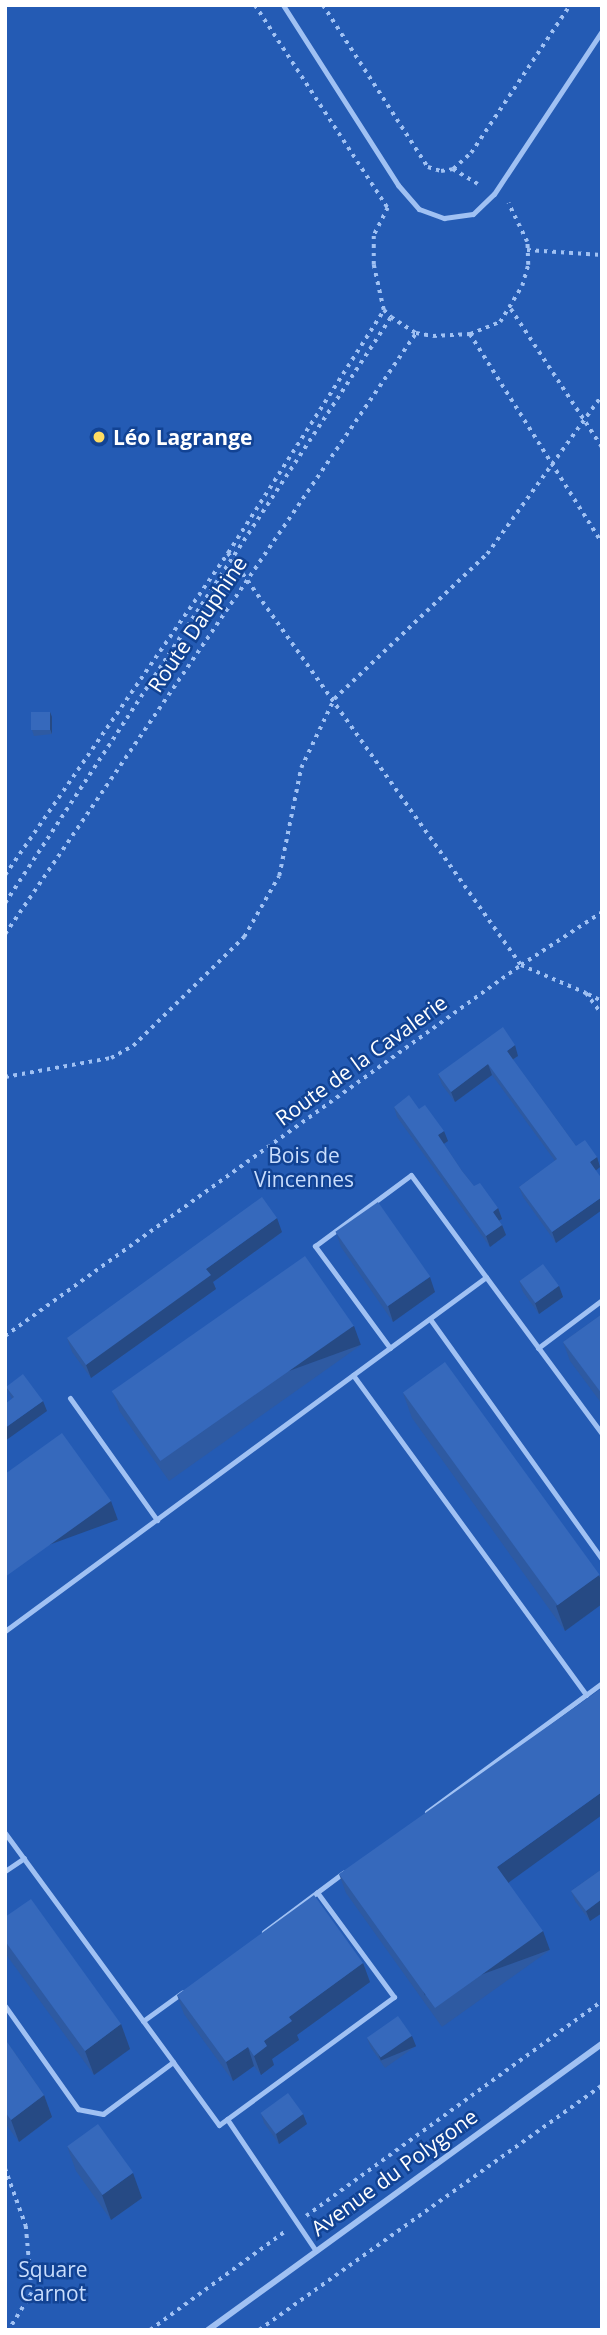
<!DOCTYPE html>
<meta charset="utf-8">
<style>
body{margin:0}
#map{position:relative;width:607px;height:2335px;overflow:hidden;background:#124394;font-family:"Open Sans",sans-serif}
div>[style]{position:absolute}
.green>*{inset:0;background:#245bb4;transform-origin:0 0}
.path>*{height:3.5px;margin-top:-1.75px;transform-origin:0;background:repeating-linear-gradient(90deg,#a0c1f3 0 3.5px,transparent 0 8.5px)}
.service>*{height:5px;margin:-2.5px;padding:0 2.5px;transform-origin:2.5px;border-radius:2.5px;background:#a0c1f3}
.pedestrian>*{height:6px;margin:-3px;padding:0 3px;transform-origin:3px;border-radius:3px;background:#a0c1f3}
.wall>*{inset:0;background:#2e5aa2}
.shaded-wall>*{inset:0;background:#264a84;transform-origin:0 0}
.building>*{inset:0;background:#3669bc;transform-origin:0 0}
.dots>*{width:19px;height:19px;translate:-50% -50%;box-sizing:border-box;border:4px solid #124394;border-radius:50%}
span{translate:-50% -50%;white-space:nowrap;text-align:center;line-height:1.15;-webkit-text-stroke:5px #124394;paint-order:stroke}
.poi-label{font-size:21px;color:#fff;font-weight:700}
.left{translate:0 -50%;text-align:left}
.street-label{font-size:21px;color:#fff}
.park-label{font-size:21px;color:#c8ddfd}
.frame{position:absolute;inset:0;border:7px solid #fff;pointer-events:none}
</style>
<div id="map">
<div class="green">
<i style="left:5px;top:5px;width:597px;height:2325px"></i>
</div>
<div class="path">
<i style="left:255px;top:5px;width:243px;rotate:56.8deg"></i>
<i style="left:388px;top:208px;width:31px;rotate:117deg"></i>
<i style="left:374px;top:236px;width:29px;rotate:90deg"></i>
<i style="left:374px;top:265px;width:46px;rotate:77.5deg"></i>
<i style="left:384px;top:310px;width:10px;rotate:45deg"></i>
<i style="left:391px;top:317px;width:30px;rotate:33deg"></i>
<i style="left:416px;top:333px;width:17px;rotate:10deg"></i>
<i style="left:433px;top:336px;width:37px;rotate:-3deg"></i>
<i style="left:470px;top:334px;width:32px;rotate:-22deg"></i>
<i style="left:500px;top:322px;width:42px;rotate:-58.6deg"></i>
<i style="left:522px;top:286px;width:22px;rotate:-74deg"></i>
<i style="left:528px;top:265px;width:23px;rotate:-92deg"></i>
<i style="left:527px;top:242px;width:43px;rotate:-116deg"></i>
<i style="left:323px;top:5px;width:193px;rotate:57.1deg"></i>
<i style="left:428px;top:167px;width:14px;rotate:17deg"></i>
<i style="left:441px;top:171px;width:12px;rotate:-9deg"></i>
<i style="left:453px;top:169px;width:24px;rotate:-42deg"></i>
<i style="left:471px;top:153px;width:178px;rotate:-56.2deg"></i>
<i style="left:453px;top:169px;width:29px;rotate:31deg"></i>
<i style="left:527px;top:250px;width:75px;rotate:3.8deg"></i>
<i style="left:511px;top:309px;width:165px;rotate:56.6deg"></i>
<i style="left:470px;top:334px;width:247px;rotate:57.7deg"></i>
<i style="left:228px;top:553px;width:506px;rotate:54.58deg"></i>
<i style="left:521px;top:965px;width:71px;rotate:23.3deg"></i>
<i style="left:586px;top:993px;width:26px;rotate:53deg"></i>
<i style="left:5px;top:875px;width:392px;rotate:-55.3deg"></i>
<i style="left:228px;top:553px;width:289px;rotate:-57.3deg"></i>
<i style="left:5px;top:903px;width:702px;rotate:-56.63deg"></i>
<i style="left:5px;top:934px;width:728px;rotate:-55.63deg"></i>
<i style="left:588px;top:994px;width:16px;rotate:27deg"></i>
<i style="left:5px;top:1077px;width:108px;rotate:-10.2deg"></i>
<i style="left:111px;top:1058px;width:25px;rotate:-29deg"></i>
<i style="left:133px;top:1046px;width:156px;rotate:-44.5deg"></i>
<i style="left:244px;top:937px;width:70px;rotate:-60.2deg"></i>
<i style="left:279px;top:876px;width:110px;rotate:-78.5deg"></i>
<i style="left:301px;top:768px;width:76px;rotate:-64.4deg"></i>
<i style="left:334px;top:699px;width:211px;rotate:-43.5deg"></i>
<i style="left:487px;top:554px;width:196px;rotate:-54.1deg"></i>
<i style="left:5px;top:1336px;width:636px;rotate:-35.72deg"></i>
<i style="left:521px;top:965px;width:97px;rotate:-33.2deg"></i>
<i style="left:5px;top:2168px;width:62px;rotate:70.1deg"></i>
<i style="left:26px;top:2226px;width:67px;rotate:84.9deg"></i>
<i style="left:32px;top:2293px;width:44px;rotate:121.9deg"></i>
<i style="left:306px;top:2216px;width:366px;rotate:-36deg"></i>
<i style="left:150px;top:2330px;width:168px;rotate:-36.1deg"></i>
<i style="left:259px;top:2330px;width:422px;rotate:-35.5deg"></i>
</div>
<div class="service">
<i style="left:283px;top:5px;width:214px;rotate:57.4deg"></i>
<i style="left:398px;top:185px;width:32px;rotate:49deg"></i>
<i style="left:419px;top:209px;width:27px;rotate:20deg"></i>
<i style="left:444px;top:218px;width:29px;rotate:-8deg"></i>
<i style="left:473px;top:214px;width:29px;rotate:-44deg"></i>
<i style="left:494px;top:194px;width:196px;rotate:-56.5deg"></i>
<i style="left:430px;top:1319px;width:295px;rotate:54.4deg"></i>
<i style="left:390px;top:1348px;width:127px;rotate:-126.3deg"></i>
<i style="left:315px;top:1246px;width:119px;rotate:-36.5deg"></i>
<i style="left:411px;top:1175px;width:127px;rotate:53.7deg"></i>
<i style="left:538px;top:1348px;width:80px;rotate:-36.9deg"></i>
<i style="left:353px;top:1375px;width:396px;rotate:53.9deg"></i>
<i style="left:70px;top:1398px;width:150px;rotate:54.5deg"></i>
<i style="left:5px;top:1631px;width:597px;rotate:-36.35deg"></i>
<i style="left:486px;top:1277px;width:195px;rotate:53.5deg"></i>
<i style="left:427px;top:1812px;width:217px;rotate:-36.4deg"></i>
<i style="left:5px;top:1833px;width:284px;rotate:53.7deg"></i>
<i style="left:173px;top:2062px;width:87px;rotate:143.4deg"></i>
<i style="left:103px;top:2114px;width:25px;rotate:-169deg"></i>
<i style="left:78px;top:2109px;width:126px;rotate:-125.3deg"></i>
<i style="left:5px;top:1871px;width:23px;rotate:-34deg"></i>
<i style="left:264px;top:1932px;width:99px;rotate:-36.8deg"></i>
<i style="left:143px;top:2021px;width:49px;rotate:-35.9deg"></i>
<i style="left:173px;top:2062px;width:78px;rotate:53.9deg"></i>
<i style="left:219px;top:2125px;width:217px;rotate:-36.2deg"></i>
<i style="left:394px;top:1997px;width:130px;rotate:-126.3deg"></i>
<i style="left:227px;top:2119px;width:159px;rotate:56deg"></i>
</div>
<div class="pedestrian">
<i style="left:208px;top:2330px;width:487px;rotate:-36deg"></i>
</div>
<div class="wall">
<i style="clip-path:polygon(50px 712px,52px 717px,52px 734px,34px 736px,32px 730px)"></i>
<i style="clip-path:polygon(518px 1056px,513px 1060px,576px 1146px,597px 1157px,600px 1167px,596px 1170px,556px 1243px,523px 1197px,519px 1187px,555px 1161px,492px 1075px,455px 1102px,442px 1085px,438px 1074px)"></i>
<i style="clip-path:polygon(394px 1107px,419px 1109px,448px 1141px,444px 1144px,462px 1171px,474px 1186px,498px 1208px,502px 1219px,499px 1220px,502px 1225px,506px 1235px,490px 1247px,397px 1117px)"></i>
<i style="clip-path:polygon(282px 1232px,213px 1282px,216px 1289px,91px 1378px,72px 1352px,67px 1338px)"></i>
<i style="clip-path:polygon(336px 1232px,435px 1292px,393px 1322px,341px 1247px)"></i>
<i style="clip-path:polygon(519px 1281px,559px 1286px,563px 1297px,539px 1314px,523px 1292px)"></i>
<i style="clip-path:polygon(602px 1314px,602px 1404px,570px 1361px,563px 1342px)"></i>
<i style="clip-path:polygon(361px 1345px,169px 1481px,120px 1412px,113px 1393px)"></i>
<i style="clip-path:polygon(6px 1387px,47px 1411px,12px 1399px)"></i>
<i style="clip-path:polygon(403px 1393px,599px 1575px,602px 1584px,602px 1604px,565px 1631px,412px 1418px)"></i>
<i style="clip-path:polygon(602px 1869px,602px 1913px,590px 1921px,575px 1901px,571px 1891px)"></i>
<i style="clip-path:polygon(339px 1874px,550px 1950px,442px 2027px,346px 1893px)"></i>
<i style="clip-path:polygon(5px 1917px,121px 2024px,130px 2049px,94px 2075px,5px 1953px)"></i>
<i style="clip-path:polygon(363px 1963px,370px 1982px,297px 2035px,299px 2040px,272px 2059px,274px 2065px,261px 2075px,254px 2066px,233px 2081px,184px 2014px,177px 1995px)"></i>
<i style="clip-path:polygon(367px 2038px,416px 2046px,385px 2068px,371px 2048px)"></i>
<i style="clip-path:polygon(5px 2039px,44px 2095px,52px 2117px,19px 2142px,5px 2123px)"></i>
<i style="clip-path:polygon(261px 2113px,303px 2114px,307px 2124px,279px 2144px,264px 2123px)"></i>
<i style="clip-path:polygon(67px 2146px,142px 2198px,111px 2220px,76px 2171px)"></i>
</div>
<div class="shaded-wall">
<i style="clip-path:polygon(50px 712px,52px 717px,52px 734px,50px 729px)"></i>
<i style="clip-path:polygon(515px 1045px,518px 1056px,510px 1061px,507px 1051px)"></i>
<i style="clip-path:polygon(488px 1064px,492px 1075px,455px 1102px,451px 1092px)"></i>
<i style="clip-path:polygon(444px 1131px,448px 1141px,442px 1145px,438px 1135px)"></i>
<i style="clip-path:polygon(597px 1157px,600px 1167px,594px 1172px,590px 1162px)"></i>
<i style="clip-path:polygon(602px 1197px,602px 1210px,556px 1243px,552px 1232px)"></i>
<i style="clip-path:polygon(498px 1208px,502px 1219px,496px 1222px,493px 1212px)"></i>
<i style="clip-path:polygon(277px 1218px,282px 1232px,213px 1282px,216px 1289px,91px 1378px,86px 1365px,206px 1269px)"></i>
<i style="clip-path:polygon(502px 1225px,506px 1235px,490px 1247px,486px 1236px)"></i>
<i style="clip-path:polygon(430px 1277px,435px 1292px,393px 1322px,388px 1306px)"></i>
<i style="clip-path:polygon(559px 1286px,563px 1297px,539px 1314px,535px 1303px)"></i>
<i style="left:354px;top:1326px;width:20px;height:235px;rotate:70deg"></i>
<i style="clip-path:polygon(43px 1401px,47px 1411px,5px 1441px,5px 1428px)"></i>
<i style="left:111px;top:1501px;width:20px;height:130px;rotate:70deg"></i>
<i style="clip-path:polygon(599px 1575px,602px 1584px,602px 1604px,565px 1631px,556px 1606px)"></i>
<i style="clip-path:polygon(602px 1792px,602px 1815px,504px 1886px,497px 1867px)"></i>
<i style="clip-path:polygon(602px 1899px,602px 1913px,590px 1921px,586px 1911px)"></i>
<i style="left:543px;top:1931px;width:20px;height:133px;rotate:70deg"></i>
<i style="clip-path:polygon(363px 1963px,370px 1982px,297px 2035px,299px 2040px,272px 2059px,274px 2065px,261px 2075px,254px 2056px,264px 2041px,289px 2017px)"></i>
<i style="clip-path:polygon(121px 2024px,130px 2049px,94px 2075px,85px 2051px)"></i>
<i style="left:412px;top:2036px;width:11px;height:38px;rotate:68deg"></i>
<i style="clip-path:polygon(248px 2047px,254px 2066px,233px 2081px,226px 2062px)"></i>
<i style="clip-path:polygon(44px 2095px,52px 2117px,19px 2142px,11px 2120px)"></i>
<i style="clip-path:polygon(303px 2114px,307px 2124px,279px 2144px,276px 2134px)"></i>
<i style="clip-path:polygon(133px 2173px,142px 2198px,111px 2220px,102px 2195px)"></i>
</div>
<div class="building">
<i style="left:31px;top:712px;width:19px;height:18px"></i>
<i style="clip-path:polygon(503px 1027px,515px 1045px,507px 1051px,576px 1146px,585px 1140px,597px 1157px,590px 1162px,602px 1179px,602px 1197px,552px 1232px,519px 1187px,557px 1159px,488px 1064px,451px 1092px,438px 1074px)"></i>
<i style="clip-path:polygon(409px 1095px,419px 1109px,425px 1105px,444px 1131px,438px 1135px,462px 1171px,474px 1186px,480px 1183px,498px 1208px,493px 1212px,502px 1225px,486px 1236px,394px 1107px)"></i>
<i style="clip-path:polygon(262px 1197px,277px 1218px,206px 1269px,211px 1275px,86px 1365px,67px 1338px)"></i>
<i style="left:378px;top:1202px;width:91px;height:52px;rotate:55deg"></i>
<i style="left:305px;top:1256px;width:85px;height:236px;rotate:55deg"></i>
<i style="left:543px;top:1264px;width:27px;height:29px;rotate:54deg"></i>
<i style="clip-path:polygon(602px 1314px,602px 1394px,563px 1342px)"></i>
<i style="left:445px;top:1362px;width:263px;height:52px;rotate:54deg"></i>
<i style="clip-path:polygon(23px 1374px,43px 1401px,5px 1428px,5px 1404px,14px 1397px,6px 1387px)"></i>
<i style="clip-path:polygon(62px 1433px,111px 1501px,5px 1577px,5px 1474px)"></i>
<i style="clip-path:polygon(602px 1688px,602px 1792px,497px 1867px,543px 1931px,435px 2008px,339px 1874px)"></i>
<i style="clip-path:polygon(602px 1869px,602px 1899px,586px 1911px,571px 1891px)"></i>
<i style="clip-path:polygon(314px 1895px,363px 1963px,289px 2017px,292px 2021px,264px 2041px,267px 2046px,254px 2056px,248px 2047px,226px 2062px,177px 1995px)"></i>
<i style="clip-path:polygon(31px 1899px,121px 2024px,85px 2051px,5px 1941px,5px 1917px)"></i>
<i style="left:398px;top:2016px;width:24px;height:38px;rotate:55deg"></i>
<i style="clip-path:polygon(5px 2039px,44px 2095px,11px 2120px,5px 2112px)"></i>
<i style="left:288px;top:2093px;width:26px;height:34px;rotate:54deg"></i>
<i style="left:98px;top:2124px;width:60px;height:38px;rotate:54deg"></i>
</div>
<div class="dots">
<i style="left:99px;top:437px;background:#ffdc62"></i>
</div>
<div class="poi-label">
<span class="left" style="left:113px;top:437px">Léo Lagrange</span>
</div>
<div class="street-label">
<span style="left:197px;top:624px;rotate:-56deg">Route Dauphine</span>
<span style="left:361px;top:1060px;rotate:-36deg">Route de la Cavalerie</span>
<span style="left:394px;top:2172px;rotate:-36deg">Avenue du Polygone</span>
</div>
<div class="park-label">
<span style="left:304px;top:1167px">Bois de<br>Vincennes</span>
<span style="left:53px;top:2281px">Square<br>Carnot</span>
</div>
<div class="frame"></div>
</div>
